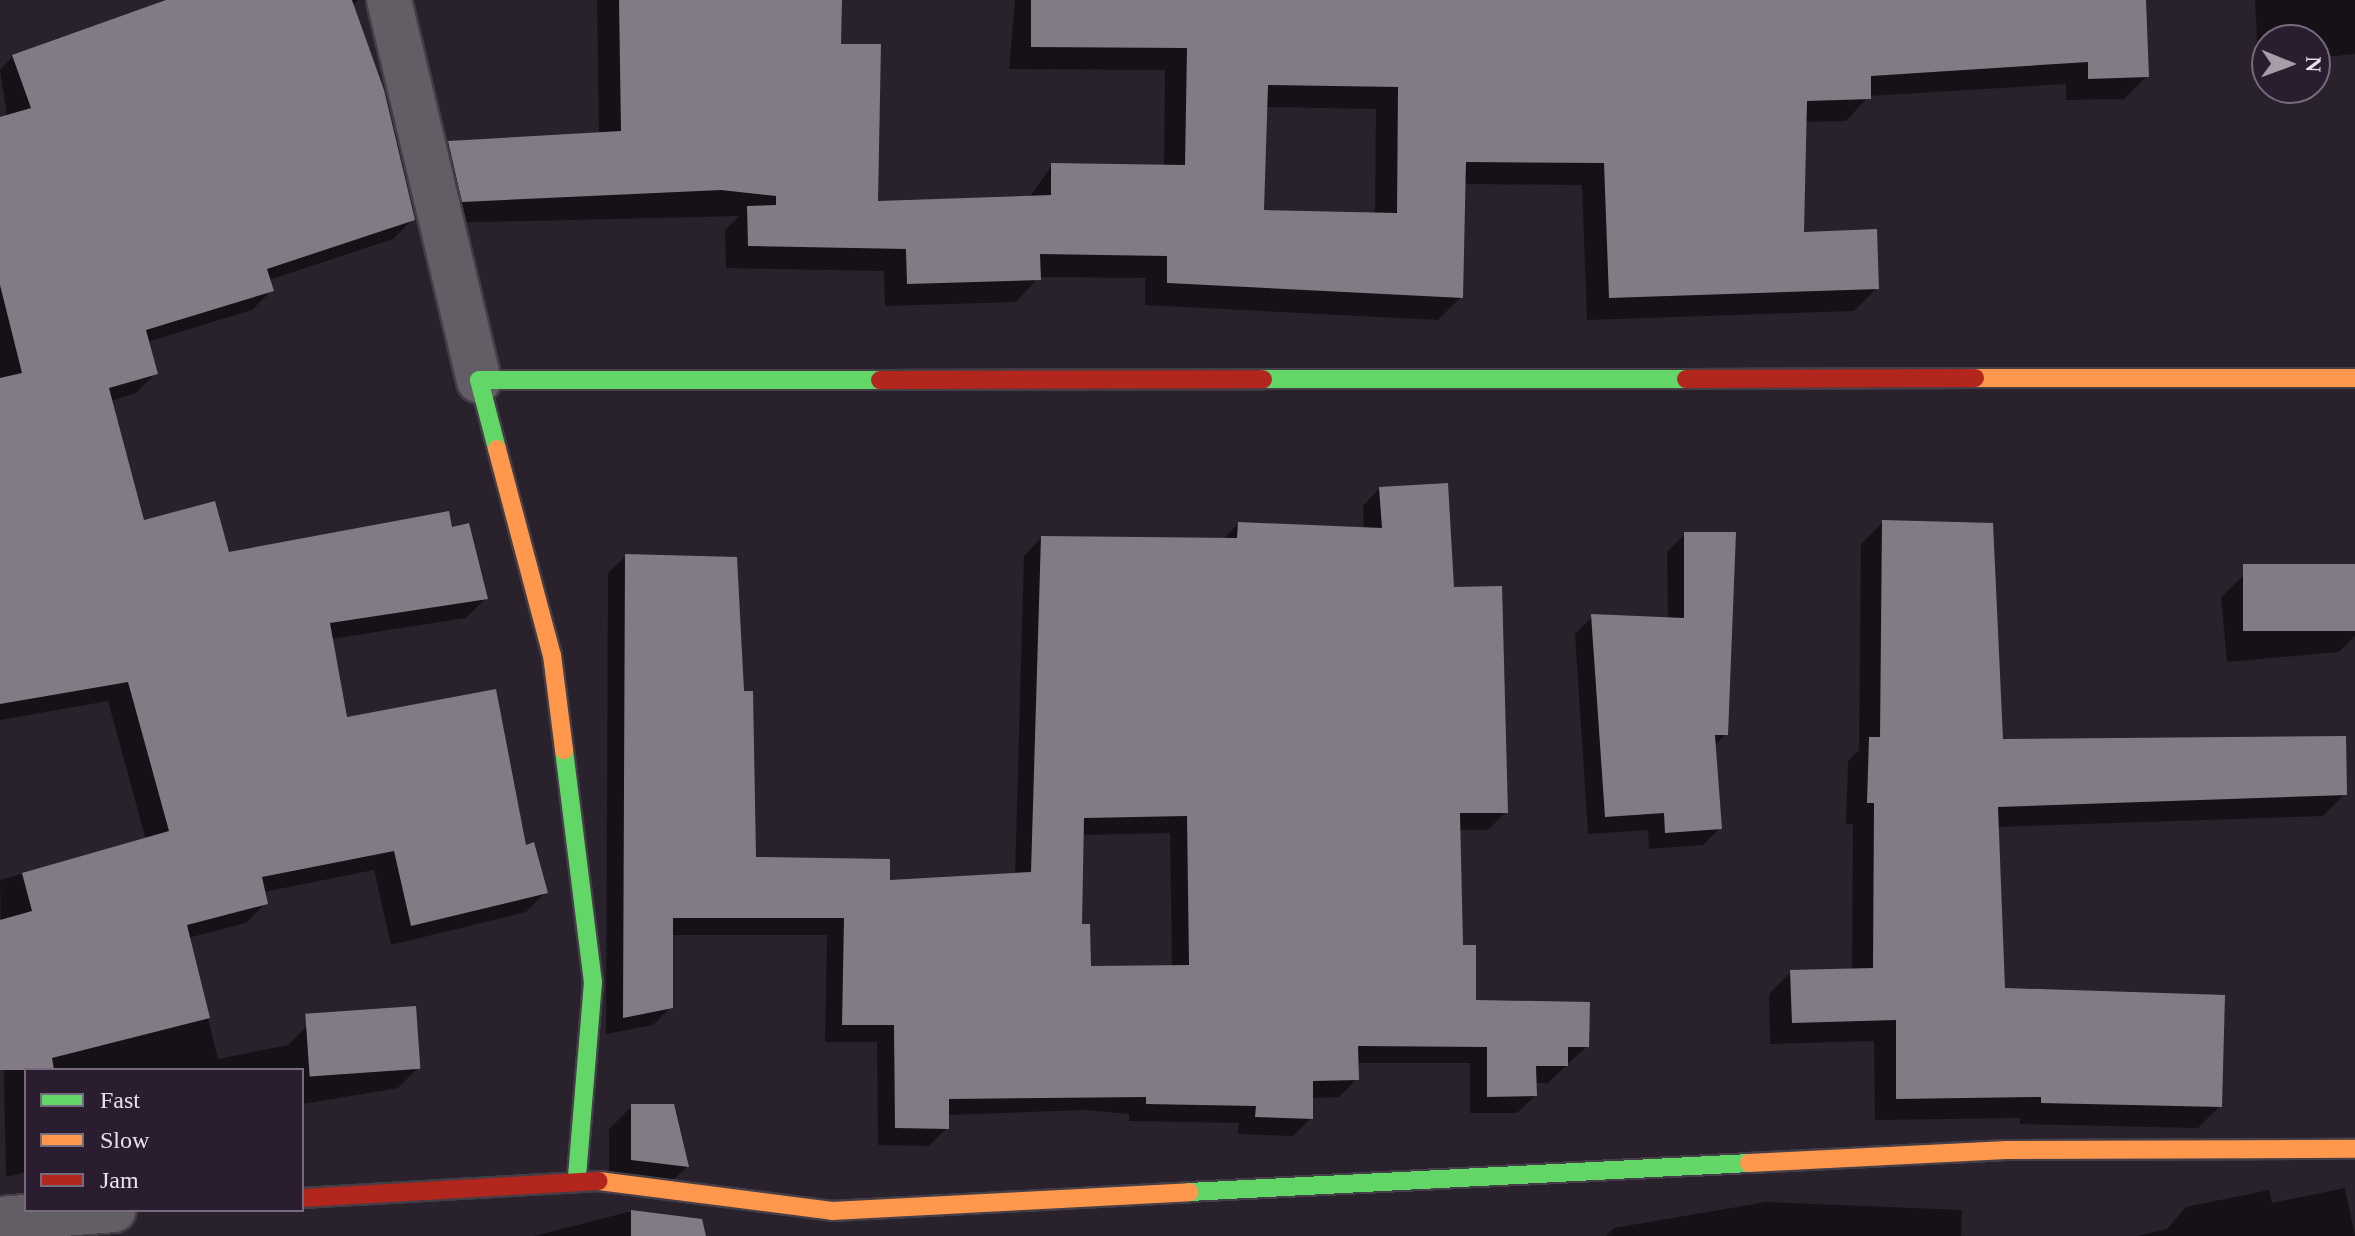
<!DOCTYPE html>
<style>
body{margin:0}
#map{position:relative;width:2355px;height:1236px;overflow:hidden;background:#29212c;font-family:Georgia,serif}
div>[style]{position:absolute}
.shadow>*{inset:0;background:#0007}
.building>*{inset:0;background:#827b85;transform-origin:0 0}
.roads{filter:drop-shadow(2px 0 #443e47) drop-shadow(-2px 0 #443e47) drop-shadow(0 2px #443e47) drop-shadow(0 -2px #443e47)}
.street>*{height:44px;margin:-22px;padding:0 22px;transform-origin:22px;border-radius:22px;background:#635d66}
.fast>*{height:18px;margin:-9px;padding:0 9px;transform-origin:9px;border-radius:9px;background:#63d668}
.slow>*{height:18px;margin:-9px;padding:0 9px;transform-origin:9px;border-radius:9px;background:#ff974d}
.jam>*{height:18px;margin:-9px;padding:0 9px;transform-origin:9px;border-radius:9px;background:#b3261e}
span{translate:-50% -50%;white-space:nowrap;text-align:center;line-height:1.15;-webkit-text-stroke:8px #2a1d30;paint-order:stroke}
.legend{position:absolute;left:24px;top:1068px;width:280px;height:144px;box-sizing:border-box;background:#2a1d30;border:2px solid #766b7c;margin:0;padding:10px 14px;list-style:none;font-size:24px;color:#e9e0ed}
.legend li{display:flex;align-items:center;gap:16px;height:40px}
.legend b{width:40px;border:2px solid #766b7c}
.north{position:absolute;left:2251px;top:24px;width:80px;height:80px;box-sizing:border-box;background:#2a1d30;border:2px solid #766b7c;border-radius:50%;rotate:91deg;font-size:22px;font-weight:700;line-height:32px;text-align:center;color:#e9e0ed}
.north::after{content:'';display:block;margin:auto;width:28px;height:36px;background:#a69da9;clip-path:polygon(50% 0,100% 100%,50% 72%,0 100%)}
</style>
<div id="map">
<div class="shadow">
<i style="clip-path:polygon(170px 0,358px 0,352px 6px,413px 219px,393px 239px,269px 280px,272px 290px,252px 310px,147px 342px,156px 373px,136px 393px,111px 401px,142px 523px,227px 554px,451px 530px,486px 598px,466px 618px,331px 639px,345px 719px,525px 848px,546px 892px,526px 912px,391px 945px,374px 870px,264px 892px,266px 903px,246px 923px,188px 938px,218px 1059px,288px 1045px,307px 1026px,418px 1068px,398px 1088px,302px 1104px,302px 1070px,26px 1070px,26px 1172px,6px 1177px,0 880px,146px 840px,108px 701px,0 720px,0 118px,7px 116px,0 70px,13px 56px)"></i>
<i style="clip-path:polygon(evenodd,597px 0,840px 0,839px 46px,876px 203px,1029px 198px,1052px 165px,1164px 167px,1165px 70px,1009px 69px,1015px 0,2151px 0,2144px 0,2147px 76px,2124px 99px,2066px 100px,2066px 84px,1869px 96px,1846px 121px,1804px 122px,1802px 234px,1877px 288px,1854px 311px,1587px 320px,1582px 185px,1463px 184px,1461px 297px,1438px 320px,1145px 305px,1145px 278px,1039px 277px,1016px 302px,885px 306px,884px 271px,726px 268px,725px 230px,739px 216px,440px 223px,426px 166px,449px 143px,599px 134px,597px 0,1265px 107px,1376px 109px,1375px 214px,1262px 212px,1265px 107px)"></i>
<i style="clip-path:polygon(2255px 0,2355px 0,2355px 54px,2315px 58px,2315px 40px,2267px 40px,2267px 62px,2258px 63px)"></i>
<i style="clip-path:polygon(evenodd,1380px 488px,1452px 589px,1506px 812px,1488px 830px,1458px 830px,1461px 947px,1474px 1002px,1587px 1046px,1548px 1083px,1535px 1083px,1535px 1096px,1517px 1113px,1470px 1113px,1470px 1063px,1357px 1063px,1357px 1079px,1339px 1097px,1311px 1098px,1311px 1118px,1293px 1136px,1238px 1134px,1239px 1123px,1129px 1121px,1129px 1114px,1084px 1110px,947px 1115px,947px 1128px,929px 1146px,878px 1145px,877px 1042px,825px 1042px,827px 935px,671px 935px,671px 1007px,653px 1025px,606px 1034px,608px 573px,626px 556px,754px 859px,887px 882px,1015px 875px,1024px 556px,1041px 538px,1222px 540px,1238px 524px,1364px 530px,1363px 506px,1380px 488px,1170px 833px,1172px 967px,1089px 968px,1080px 926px,1082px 835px,1170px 833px)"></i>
<i style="clip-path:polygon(1883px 522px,2001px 741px,2345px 794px,2323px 816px,1997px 827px,2003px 990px,2220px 1106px,2198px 1128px,2020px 1124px,2020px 1118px,1875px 1120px,1874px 1041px,1770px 1044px,1769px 994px,1791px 972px,1852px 970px,1853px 824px,1846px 824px,1848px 761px,1859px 750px,1861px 544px)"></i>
<i style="clip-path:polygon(1685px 534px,1726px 734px,1714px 746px,1720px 828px,1703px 845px,1649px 849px,1648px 830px,1588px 834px,1575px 634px,1592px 617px,1668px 619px,1667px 552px)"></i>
<i style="clip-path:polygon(2355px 566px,2355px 636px,2339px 652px,2227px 662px,2221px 597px,2244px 575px)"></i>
<i style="clip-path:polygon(632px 1106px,687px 1167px,664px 1189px,609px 1182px,609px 1129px)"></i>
<i style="clip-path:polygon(2345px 1188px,2355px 1236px,2137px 1236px,2167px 1229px,2186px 1207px,2269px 1190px,2272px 1203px)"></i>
<i style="clip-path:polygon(1766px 1202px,1962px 1210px,1961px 1236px,1606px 1236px,1614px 1228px)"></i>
<i style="clip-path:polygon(628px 1212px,700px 1221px,704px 1236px,534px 1236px)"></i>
</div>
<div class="building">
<i style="clip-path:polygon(166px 0,352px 0,384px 90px,415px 220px,267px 269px,274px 291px,146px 330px,158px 374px,109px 388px,144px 520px,215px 501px,229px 552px,449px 511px,452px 527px,469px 523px,488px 599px,330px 623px,347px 717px,496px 689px,526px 845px,534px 842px,548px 893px,411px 926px,394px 851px,262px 877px,268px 904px,187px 925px,210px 1018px,52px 1058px,54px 1070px,0 1070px,0 920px,32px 911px,22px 873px,169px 831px,128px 682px,0 704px,0 378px,22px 373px,0 285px,0 117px,31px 108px,12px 55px)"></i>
<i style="clip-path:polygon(evenodd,619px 0,842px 0,841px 44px,881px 44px,878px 201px,1051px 195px,1051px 163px,1185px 165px,1187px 48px,1031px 47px,1031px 0,2146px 0,2149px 77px,2088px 79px,2088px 62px,1871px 76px,1871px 99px,1807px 101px,1804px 232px,1877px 229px,1879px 289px,1609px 298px,1604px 163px,1466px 162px,1463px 298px,1167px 283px,1167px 256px,1040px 254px,1041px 280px,907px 284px,906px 249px,748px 246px,747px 206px,776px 205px,776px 196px,721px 190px,462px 202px,448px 141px,621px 131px,619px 0,1268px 85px,1398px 87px,1397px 213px,1264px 210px,1268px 85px)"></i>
<i style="clip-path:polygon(evenodd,1448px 483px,1454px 587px,1502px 586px,1508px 813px,1460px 813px,1463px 945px,1476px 945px,1476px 1000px,1590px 1002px,1589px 1047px,1568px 1047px,1568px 1066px,1536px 1066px,1537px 1096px,1487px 1097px,1487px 1047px,1358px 1046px,1359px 1080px,1313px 1081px,1313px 1119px,1255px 1117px,1256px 1106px,1146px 1104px,1146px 1097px,949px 1099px,949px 1129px,895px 1128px,894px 1025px,842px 1025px,844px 918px,673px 918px,673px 1008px,623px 1018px,625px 554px,737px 557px,744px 691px,753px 691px,756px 857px,890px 859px,890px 880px,1031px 872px,1041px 536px,1237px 538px,1238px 522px,1382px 528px,1379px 487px,1448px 483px,1187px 816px,1189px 965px,1091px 966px,1090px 924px,1082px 924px,1084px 818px,1187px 816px)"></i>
<i style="clip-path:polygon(1882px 520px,1993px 523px,2003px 739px,2346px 736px,2347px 795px,1998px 807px,2005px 988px,2225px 995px,2222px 1107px,2041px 1103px,2041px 1097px,1896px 1099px,1896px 1020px,1792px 1023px,1790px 970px,1873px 968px,1874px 803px,1867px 803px,1869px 737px,1880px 737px)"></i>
<i style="clip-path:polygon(1684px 532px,1736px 532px,1728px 735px,1715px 735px,1722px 829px,1665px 833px,1664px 813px,1605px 817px,1591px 614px,1684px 618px)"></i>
<i style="left:2355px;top:564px;width:67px;height:112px;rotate:90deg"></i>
<i style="left:416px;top:1006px;width:63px;height:111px;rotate:86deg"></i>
<i style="clip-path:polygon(631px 1104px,674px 1104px,689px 1167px,631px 1160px)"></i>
<i style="clip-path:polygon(631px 1210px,702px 1219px,706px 1236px,631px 1236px)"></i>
</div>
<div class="roads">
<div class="street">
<i style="left:389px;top:0;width:391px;rotate:76.7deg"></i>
<i style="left:0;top:1219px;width:114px;rotate:-4.5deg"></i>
</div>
<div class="fast">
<i style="left:1263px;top:379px;width:423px"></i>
<i style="left:497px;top:449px;width:71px;rotate:-104.6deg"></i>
<i style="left:479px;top:380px;width:401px"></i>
<i style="left:564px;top:750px;width:234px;rotate:82.9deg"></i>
<i style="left:593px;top:982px;width:197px;rotate:94.7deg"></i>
<i style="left:1189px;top:1192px;width:561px;rotate:-2.96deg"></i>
</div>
<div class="slow">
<i style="left:1975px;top:378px;width:380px"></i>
<i style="left:497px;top:449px;width:213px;rotate:75.1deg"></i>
<i style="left:552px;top:655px;width:96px;rotate:82.8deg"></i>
<i style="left:1749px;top:1163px;width:258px;rotate:-2.9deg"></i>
<i style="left:2007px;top:1150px;width:348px;rotate:-0.2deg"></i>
<i style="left:599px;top:1181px;width:235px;rotate:7.3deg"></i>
<i style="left:832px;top:1211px;width:358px;rotate:-3deg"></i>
</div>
<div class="jam">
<i style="left:1686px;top:379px;width:289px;rotate:-0.2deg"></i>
<i style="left:880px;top:380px;width:383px;rotate:-0.1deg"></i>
<i style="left:302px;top:1198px;width:297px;rotate:-3.3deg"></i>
</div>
</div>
<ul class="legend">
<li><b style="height:10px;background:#63d668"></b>Fast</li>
<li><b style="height:10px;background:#ff974d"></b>Slow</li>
<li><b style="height:10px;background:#b3261e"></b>Jam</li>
</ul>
<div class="north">N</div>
</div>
